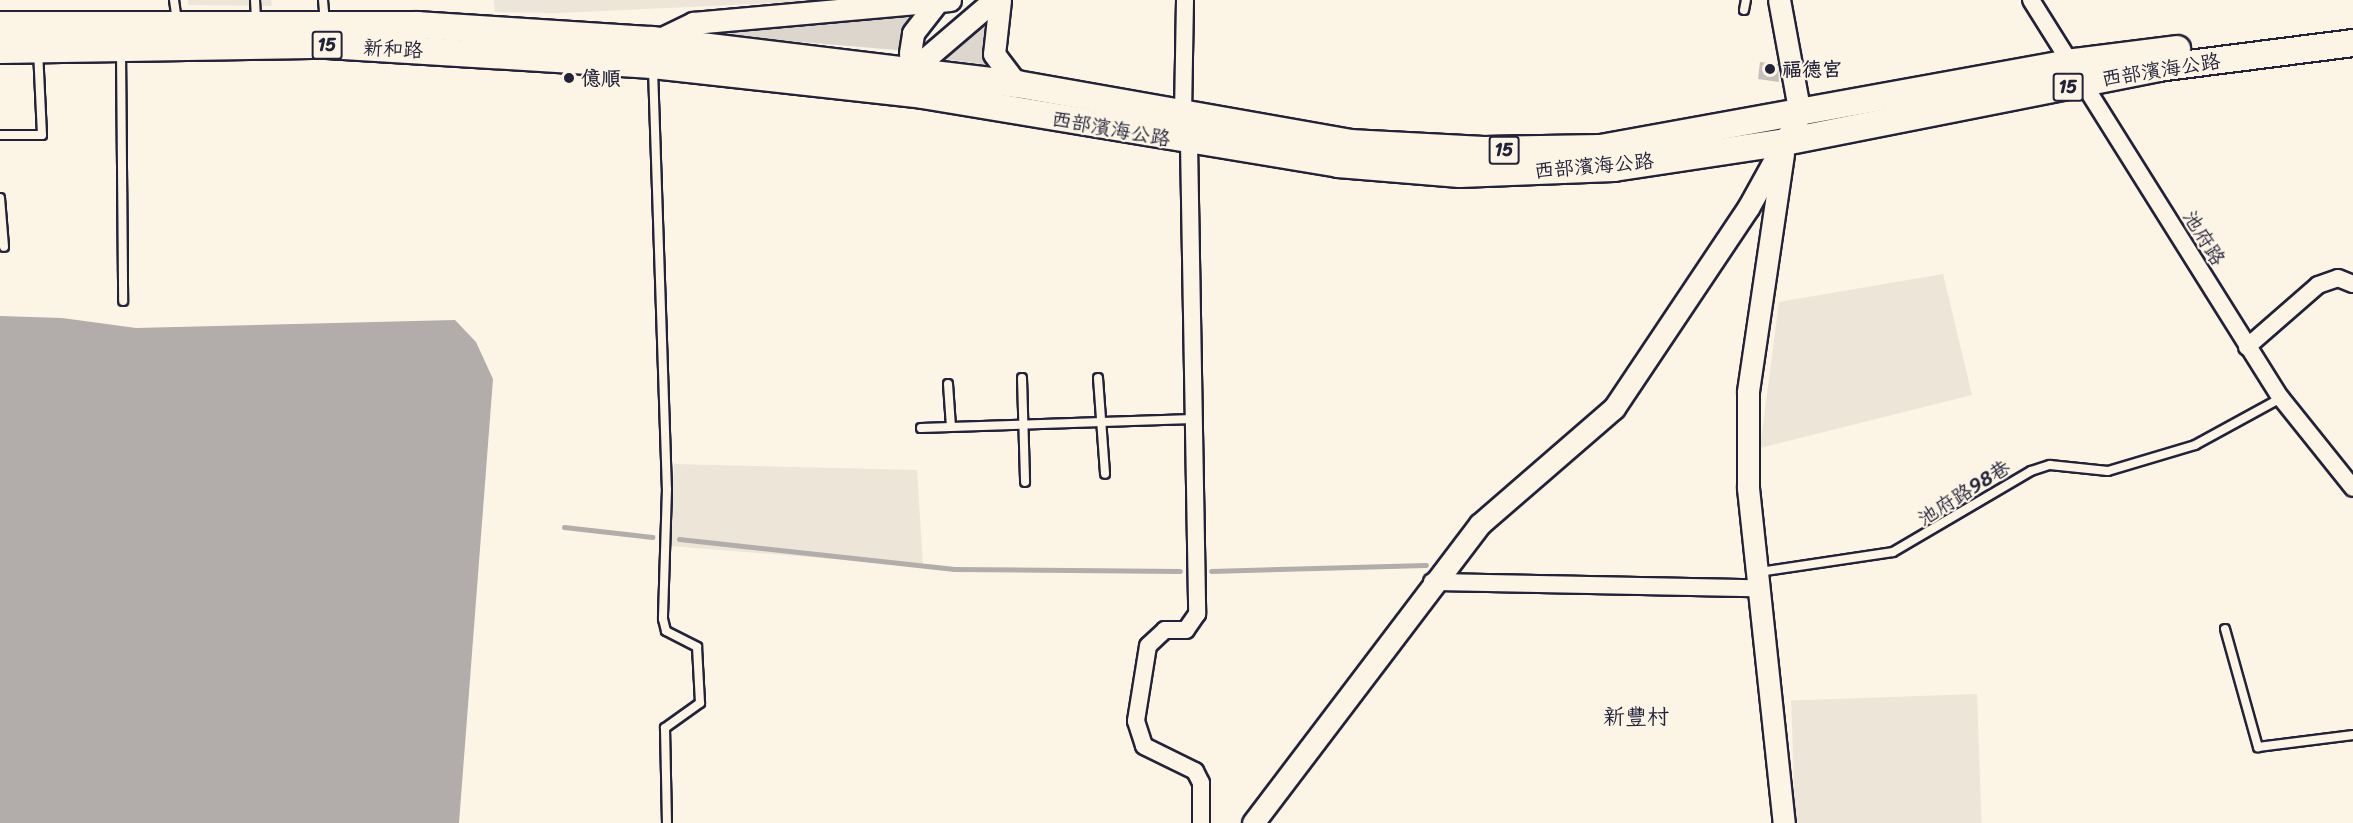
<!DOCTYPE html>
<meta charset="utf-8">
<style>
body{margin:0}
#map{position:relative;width:2353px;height:823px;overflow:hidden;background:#fcf5e5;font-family:Sriracha,"LXGW WenKai TC",sans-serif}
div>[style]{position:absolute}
.built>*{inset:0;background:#ece5d8;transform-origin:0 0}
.green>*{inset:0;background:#dcd6cc}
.water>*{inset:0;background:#b2adab}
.stream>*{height:5px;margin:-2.5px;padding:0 2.5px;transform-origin:2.5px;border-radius:2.5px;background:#b2adab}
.building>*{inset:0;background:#c6c1bb}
.roads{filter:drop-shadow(2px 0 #22223b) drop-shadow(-2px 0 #22223b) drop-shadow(0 2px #22223b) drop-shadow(0 -2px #22223b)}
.service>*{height:8px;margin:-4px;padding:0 4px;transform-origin:4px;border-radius:4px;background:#fcf5e5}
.minor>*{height:16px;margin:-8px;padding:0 8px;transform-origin:8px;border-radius:8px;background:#fcf5e5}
.tertiary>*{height:21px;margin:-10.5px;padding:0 10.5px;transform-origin:10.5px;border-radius:10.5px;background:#fcf5e5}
.primary>*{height:26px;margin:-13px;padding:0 13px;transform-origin:13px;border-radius:13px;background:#fcf5e5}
.dots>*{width:16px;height:16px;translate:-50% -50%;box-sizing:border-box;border:3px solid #fcf5e5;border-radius:50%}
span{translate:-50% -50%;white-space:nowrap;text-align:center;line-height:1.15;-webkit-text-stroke:4.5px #fcf5e5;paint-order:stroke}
.shield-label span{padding:2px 4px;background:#fcf5e5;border:2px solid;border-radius:4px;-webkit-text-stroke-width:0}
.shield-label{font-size:18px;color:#22223b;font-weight:700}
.street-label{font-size:20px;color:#22223b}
.poi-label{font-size:20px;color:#22223b;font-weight:700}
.left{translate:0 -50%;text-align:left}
.quarter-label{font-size:22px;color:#22223b}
</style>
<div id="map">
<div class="built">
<i style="clip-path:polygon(188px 0,271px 0,272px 6px,188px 5px)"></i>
<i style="clip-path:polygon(494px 0,836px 0,559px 13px,495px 12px)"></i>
<i style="clip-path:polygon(1943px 274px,1972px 395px,1760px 448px,1779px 302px)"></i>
<i style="clip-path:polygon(674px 464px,917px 470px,923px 566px,670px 546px)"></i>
<i style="left:1977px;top:694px;width:129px;height:186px;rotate:88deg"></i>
</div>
<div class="green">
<i style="clip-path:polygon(915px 16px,897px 50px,707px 34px)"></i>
<i style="clip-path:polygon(984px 25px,989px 65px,943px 59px)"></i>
</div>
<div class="water">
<i style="clip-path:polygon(0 316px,62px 318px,136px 328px,455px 320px,476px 342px,493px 379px,459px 823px,0 823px)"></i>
</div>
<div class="stream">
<i style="left:564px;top:527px;width:89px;rotate:6.5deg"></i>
<i style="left:679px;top:539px;width:277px;rotate:6.2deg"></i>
<i style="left:954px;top:569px;width:226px;rotate:0.5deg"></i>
<i style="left:1211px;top:571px;width:215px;rotate:-1.6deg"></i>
</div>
<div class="building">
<i style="clip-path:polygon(1760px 62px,1778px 64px,1779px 82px,1758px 79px)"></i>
</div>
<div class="roads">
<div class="service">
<i style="left:174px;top:0;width:21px;rotate:82deg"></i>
<i style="left:255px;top:0;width:21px;rotate:87deg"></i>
<i style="left:323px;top:0;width:24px;rotate:85deg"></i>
<i style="left:1744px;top:10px;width:10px;rotate:-79deg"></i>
<i style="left:121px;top:52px;width:249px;rotate:89.5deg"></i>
<i style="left:653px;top:69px;width:420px;rotate:88.1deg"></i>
<i style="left:667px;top:489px;width:130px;rotate:91.8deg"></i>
<i style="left:663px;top:619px;width:12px;rotate:76deg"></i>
<i style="left:666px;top:631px;width:35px;rotate:27deg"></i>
<i style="left:697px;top:647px;width:56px;rotate:86.9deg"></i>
<i style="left:700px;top:703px;width:43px;rotate:144.5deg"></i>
<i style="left:665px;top:728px;width:95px;rotate:88.8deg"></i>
<i style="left:0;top:135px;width:42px"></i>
<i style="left:42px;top:135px;width:84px;rotate:-92.7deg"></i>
<i style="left:0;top:198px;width:49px;rotate:85.3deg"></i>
<i style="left:1022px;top:378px;width:104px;rotate:88.3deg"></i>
<i style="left:1098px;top:378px;width:96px;rotate:85.8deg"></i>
<i style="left:948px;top:384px;width:43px;rotate:86deg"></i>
<i style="left:921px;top:428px;width:272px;rotate:-1.9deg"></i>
<i style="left:1759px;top:572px;width:135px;rotate:-8.5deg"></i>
<i style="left:1893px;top:552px;width:160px;rotate:-30.4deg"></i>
<i style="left:2031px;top:471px;width:20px;rotate:-18deg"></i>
<i style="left:2050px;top:465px;width:58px;rotate:5.9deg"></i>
<i style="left:2108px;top:471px;width:91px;rotate:-16.6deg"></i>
<i style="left:2195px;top:445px;width:98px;rotate:-28.7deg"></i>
<i style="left:2225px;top:629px;width:123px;rotate:74.4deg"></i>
<i style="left:2258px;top:747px;width:96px;rotate:-7.2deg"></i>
</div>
<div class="minor">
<i style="left:1185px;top:0;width:117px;rotate:91deg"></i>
<i style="left:1183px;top:117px;width:27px;rotate:77deg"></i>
<i style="left:1189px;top:143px;width:471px;rotate:89deg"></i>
<i style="left:1197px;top:614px;width:19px;rotate:125deg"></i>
<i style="left:1186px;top:630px;width:21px;rotate:180deg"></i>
<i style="left:1165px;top:630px;width:23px;rotate:137deg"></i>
<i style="left:1148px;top:646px;width:76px;rotate:99.1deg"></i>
<i style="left:1136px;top:721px;width:26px;rotate:72deg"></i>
<i style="left:1144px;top:746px;width:57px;rotate:26.1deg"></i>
<i style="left:1195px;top:771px;width:13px;rotate:63deg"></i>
<i style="left:1201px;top:783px;width:40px;rotate:90deg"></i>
<i style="left:2031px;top:0;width:470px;rotate:57.9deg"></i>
<i style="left:2281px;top:398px;width:115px;rotate:51.3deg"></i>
<i style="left:2247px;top:347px;width:94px;rotate:-41.1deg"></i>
<i style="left:2318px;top:285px;width:21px;rotate:-19deg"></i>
<i style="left:2338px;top:278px;width:16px;rotate:22deg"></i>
<i style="left:1432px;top:582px;width:327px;rotate:1.1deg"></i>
</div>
<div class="tertiary">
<i style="left:1000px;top:0;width:54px;rotate:96.3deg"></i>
<i style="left:994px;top:54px;width:38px;rotate:53deg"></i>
<i style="left:652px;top:43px;width:46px;rotate:-26deg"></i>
<i style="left:693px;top:23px;width:258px;rotate:-5.1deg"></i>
<i style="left:905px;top:76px;width:117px;rotate:-40.5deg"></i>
<i style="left:919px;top:81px;width:29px;rotate:-108deg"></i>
<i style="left:910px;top:53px;width:20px;rotate:-81deg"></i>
<i style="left:913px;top:33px;width:39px;rotate:-52deg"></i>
<i style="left:1783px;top:154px;width:241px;rotate:98.4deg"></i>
<i style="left:1748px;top:392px;width:96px;rotate:90deg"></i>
<i style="left:1748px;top:488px;width:337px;rotate:83.9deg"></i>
<i style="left:1253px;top:823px;width:375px;rotate:-52.8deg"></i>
<i style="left:1480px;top:524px;width:177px;rotate:-40.9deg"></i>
<i style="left:1614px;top:408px;width:241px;rotate:-56.2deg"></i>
<i style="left:1748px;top:208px;width:107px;rotate:-61deg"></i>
<i style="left:1800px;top:114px;width:116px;rotate:-100.4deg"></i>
</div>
<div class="primary">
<i style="left:0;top:25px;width:418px"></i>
<i style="left:418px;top:25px;width:234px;rotate:3.7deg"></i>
<i style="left:652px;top:40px;width:368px;rotate:6.9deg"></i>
<i style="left:1017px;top:84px;width:338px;rotate:10deg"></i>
<i style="left:1350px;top:143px;width:134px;rotate:3deg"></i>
<i style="left:1484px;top:150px;width:117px;rotate:-1deg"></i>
<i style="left:1601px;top:148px;width:481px;rotate:-10.3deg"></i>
<i style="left:2074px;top:62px;width:104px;rotate:-7.2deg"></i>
<i style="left:0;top:50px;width:327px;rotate:-0.9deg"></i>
<i style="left:327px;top:45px;width:326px;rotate:3.5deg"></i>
<i style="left:652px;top:65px;width:273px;rotate:6.3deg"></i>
<i style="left:923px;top:95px;width:421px;rotate:9.4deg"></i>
<i style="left:1338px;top:164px;width:122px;rotate:4.7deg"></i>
<i style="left:1460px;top:174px;width:154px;rotate:-2.2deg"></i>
<i style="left:1614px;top:168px;width:173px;rotate:-8.6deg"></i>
<i style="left:1785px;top:142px;width:380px;rotate:-11.2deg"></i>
<i style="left:2158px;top:68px;width:197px;rotate:-7.3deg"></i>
</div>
</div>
<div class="dots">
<i style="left:1770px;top:69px;background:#22223b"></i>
<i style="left:569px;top:78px;background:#22223b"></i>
</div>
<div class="shield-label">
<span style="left:327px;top:45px">15</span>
<span style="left:2068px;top:87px">15</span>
<span style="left:1504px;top:150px">15</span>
</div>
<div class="street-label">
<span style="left:393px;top:49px;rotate:3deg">新和路</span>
<span style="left:2161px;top:70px;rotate:-9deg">西部濱海公路</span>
<span style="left:1111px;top:129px;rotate:10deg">西部濱海公路</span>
<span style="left:1594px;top:166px;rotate:-5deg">西部濱海公路</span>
<span style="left:2204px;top:238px;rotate:58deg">池府路</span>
<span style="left:1964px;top:493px;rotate:-32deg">池府路98巷</span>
</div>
<div class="poi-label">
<span class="left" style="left:1782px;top:69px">福德宮</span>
<span class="left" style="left:581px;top:78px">億順</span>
</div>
<div class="quarter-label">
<span style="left:1636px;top:717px">新豐村</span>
</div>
</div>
